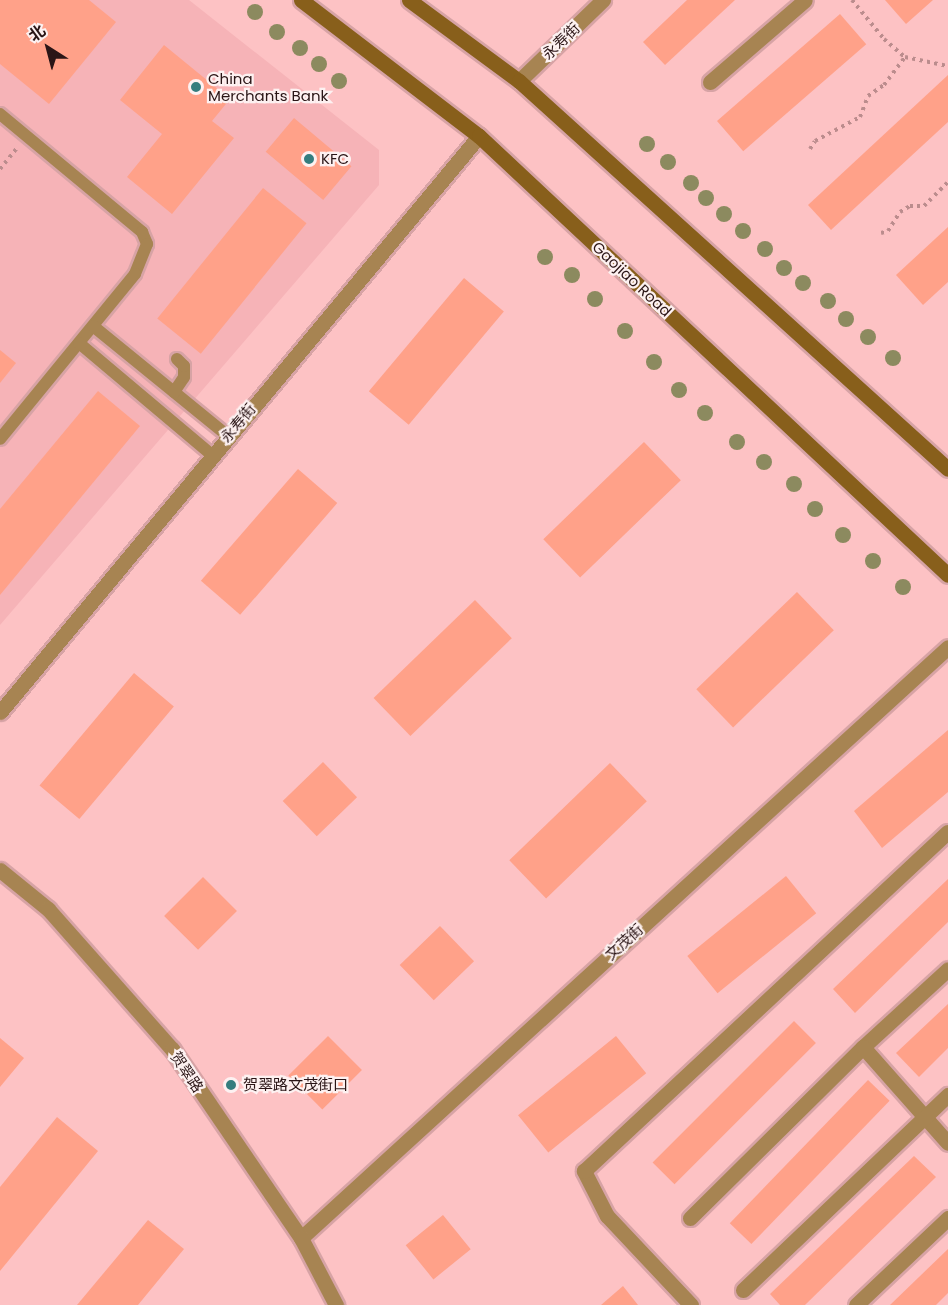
<!DOCTYPE html>
<meta charset="utf-8">
<style>
body{margin:0}
#map{position:relative;width:948px;height:1305px;overflow:hidden;background:#fdc2c4;font-family:Poppins,"Noto Sans SC",sans-serif}
div>[style]{position:absolute}
.built>*{inset:0;background:#f6b3b7}
.building>*{inset:0;background:#ffa189;transform-origin:0 0}
.path>*{height:4px;margin-top:-2px;transform-origin:0;background:repeating-linear-gradient(90deg,#bb8c8d 0 3px,transparent 0 7.5px)}
.roads{filter:drop-shadow(2px 0 #d7a3a5) drop-shadow(-2px 0 #d7a3a5) drop-shadow(0 2px #d7a3a5) drop-shadow(0 -2px #d7a3a5)}
.service>*{height:12px;margin:-6px;padding:0 6px;transform-origin:6px;border-radius:6px;background:#a78452}
.minor>*{height:15px;margin:-7.5px;padding:0 7.5px;transform-origin:7.5px;border-radius:7.5px;background:#a78452}
.tertiary>*{height:15px;margin:-7.5px;padding:0 7.5px;transform-origin:7.5px;border-radius:7.5px;background:#a78452}
.secondary>*{height:15px;margin:-7.5px;padding:0 7.5px;transform-origin:7.5px;border-radius:7.5px;background:#885f1b}
.trees>*{width:16px;height:16px;margin:-8px;border-radius:50%;background:#8c8a5f}
.dots>*{width:16px;height:16px;translate:-50% -50%;box-sizing:border-box;border:3px solid #fdf1f1;border-radius:50%}
span{translate:-50% -50%;white-space:nowrap;text-align:center;line-height:1.15;-webkit-text-stroke:4.5px #fdf1f1;paint-order:stroke}
.street-label{font-size:15px;color:#2a1516}
.poi-label{font-size:15px;color:#2a1516}
.left{translate:0 -50%;text-align:left}
.north{position:absolute;left:18px;top:18px;width:60px;height:60px;-webkit-text-stroke:4px #fdf1f1;paint-order:stroke;rotate:324deg;font-size:16px;font-weight:700;line-height:24px;text-align:center;color:#2a1516}
.north::after{content:'';display:block;margin:auto;width:21px;height:27px;background:#2a1516;clip-path:polygon(50% 0,100% 100%,50% 72%,0 100%)}
</style>
<div id="map">
<div class="built">
<i style="clip-path:polygon(0 0,189px 0,379px 150px,379px 185px,0 625px)"></i>
</div>
<div class="building">
<i style="clip-path:polygon(0 0,89px 0,116px 22px,49px 104px,0 64px)"></i>
<i style="clip-path:polygon(687px 0,735px 0,665px 65px,643px 42px)"></i>
<i style="clip-path:polygon(885px 0,933px 0,906px 24px)"></i>
<i style="left:840px;top:14px;width:40px;height:163px;rotate:49deg"></i>
<i style="clip-path:polygon(164px 45px,230px 99px,212px 121px,234px 138px,172px 214px,127px 177px,162px 134px,120px 100px)"></i>
<i style="clip-path:polygon(948px 75px,948px 122px,831px 230px,808px 205px)"></i>
<i style="left:294px;top:118px;width:75px;height:44px;rotate:40deg"></i>
<i style="left:263px;top:188px;width:56px;height:168px;rotate:39deg"></i>
<i style="clip-path:polygon(948px 227px,948px 282px,923px 305px,896px 275px)"></i>
<i style="left:464px;top:278px;width:52px;height:148px;rotate:40deg"></i>
<i style="clip-path:polygon(0 350px,16px 363px,0 383px)"></i>
<i style="clip-path:polygon(98px 391px,140px 426px,0 595px,0 509px)"></i>
<i style="left:644px;top:442px;width:53px;height:140px;rotate:46deg"></i>
<i style="left:298px;top:469px;width:52px;height:148px;rotate:41deg"></i>
<i style="left:797px;top:592px;width:53px;height:140px;rotate:46deg"></i>
<i style="left:475px;top:600px;width:53px;height:141px;rotate:46deg"></i>
<i style="left:134px;top:673px;width:52px;height:147px;rotate:40deg"></i>
<i style="clip-path:polygon(948px 730px,948px 792px,882px 848px,854px 811px)"></i>
<i style="left:323px;top:762px;width:49px;height:56px;rotate:46deg"></i>
<i style="left:610px;top:763px;width:53px;height:140px;rotate:46deg"></i>
<i style="left:786px;top:876px;width:48px;height:127px;rotate:51deg"></i>
<i style="left:203px;top:877px;width:48px;height:55px;rotate:45deg"></i>
<i style="clip-path:polygon(948px 879px,948px 922px,855px 1013px,833px 989px)"></i>
<i style="left:440px;top:926px;width:49px;height:56px;rotate:46deg"></i>
<i style="clip-path:polygon(948px 1004px,948px 1048px,919px 1077px,896px 1053px)"></i>
<i style="left:794px;top:1021px;width:31px;height:200px;rotate:45deg"></i>
<i style="left:328px;top:1036px;width:48px;height:56px;rotate:45deg"></i>
<i style="left:616px;top:1036px;width:48px;height:126px;rotate:51deg"></i>
<i style="clip-path:polygon(0 1038px,24px 1058px,0 1087px)"></i>
<i style="left:868px;top:1080px;width:30px;height:199px;rotate:44deg"></i>
<i style="clip-path:polygon(57px 1117px,98px 1151px,0 1271px,0 1187px)"></i>
<i style="clip-path:polygon(914px 1156px,936px 1177px,805px 1305px,780px 1305px,770px 1294px)"></i>
<i style="left:443px;top:1215px;width:44px;height:48px;rotate:51deg"></i>
<i style="clip-path:polygon(148px 1220px,184px 1249px,138px 1305px,77px 1305px)"></i>
<i style="clip-path:polygon(948px 1249px,948px 1293px,936px 1305px,890px 1305px)"></i>
<i style="clip-path:polygon(623px 1286px,638px 1305px,601px 1305px)"></i>
</div>
<div class="path">
<i style="left:852px;top:0;width:50px;rotate:50.6deg"></i>
<i style="left:884px;top:39px;width:28px;rotate:41deg"></i>
<i style="left:905px;top:57px;width:44px;rotate:11.8deg"></i>
<i style="left:810px;top:149px;width:9px;rotate:-58deg"></i>
<i style="left:815px;top:141px;width:51px;rotate:-28.1deg"></i>
<i style="left:860px;top:117px;width:22px;rotate:-69deg"></i>
<i style="left:868px;top:96px;width:19px;rotate:-35deg"></i>
<i style="left:884px;top:85px;width:35px;rotate:-53deg"></i>
<i style="left:0;top:169px;width:27px;rotate:-51deg"></i>
<i style="left:881px;top:233px;width:7px;rotate:-16deg"></i>
<i style="left:888px;top:231px;width:22px;rotate:-58deg"></i>
<i style="left:900px;top:212px;width:12px;rotate:-31deg"></i>
<i style="left:910px;top:206px;width:14px"></i>
<i style="left:924px;top:206px;width:34px;rotate:-45deg"></i>
</div>
<div class="roads">
<div class="service">
<i style="left:0;top:114px;width:185px;rotate:39.7deg"></i>
<i style="left:142px;top:232px;width:13px;rotate:67deg"></i>
<i style="left:147px;top:244px;width:32px;rotate:112deg"></i>
<i style="left:135px;top:274px;width:213px;rotate:129.3deg"></i>
<i style="left:93px;top:326px;width:174px;rotate:39.2deg"></i>
<i style="left:79px;top:343px;width:174px;rotate:40.1deg"></i>
<i style="left:174px;top:392px;width:18px;rotate:-56deg"></i>
<i style="left:184px;top:377px;width:11px;rotate:-90deg"></i>
<i style="left:184px;top:366px;width:10px;rotate:-135deg"></i>
</div>
<div class="minor">
<i style="left:519px;top:81px;width:117px;rotate:-44deg"></i>
<i style="left:710px;top:82px;width:125px;rotate:-40.8deg"></i>
<i style="left:863px;top:1047px;width:115px;rotate:-42.5deg"></i>
<i style="left:690px;top:1218px;width:243px;rotate:-44.7deg"></i>
<i style="left:863px;top:1047px;width:128px;rotate:48.5deg"></i>
<i style="left:301px;top:1238px;width:876px;rotate:-42.41deg"></i>
<i style="left:743px;top:1290px;width:283px;rotate:-43.6deg"></i>
<i style="left:691px;top:1305px;width:122px;rotate:-133.3deg"></i>
<i style="left:607px;top:1216px;width:51px;rotate:-117.1deg"></i>
<i style="left:584px;top:1171px;width:497px;rotate:-43deg"></i>
<i style="left:856px;top:1305px;width:127px;rotate:-43.4deg"></i>
</div>
<div class="tertiary">
<i style="left:0;top:712px;width:749px;rotate:-50.25deg"></i>
<i style="left:0;top:870px;width:62px;rotate:39.1deg"></i>
<i style="left:48px;top:909px;width:187px;rotate:48.5deg"></i>
<i style="left:172px;top:1049px;width:229px;rotate:55.7deg"></i>
<i style="left:301px;top:1238px;width:76px;rotate:62.4deg"></i>
</div>
<div class="secondary">
<i style="left:301px;top:0;width:224px;rotate:37.4deg"></i>
<i style="left:479px;top:136px;width:642px;rotate:43.11deg"></i>
<i style="left:409px;top:0;width:137px;rotate:36.4deg"></i>
<i style="left:519px;top:81px;width:578px;rotate:42.13deg"></i>
</div>
</div>
<div class="trees">
<i style="left:255px;top:12px"></i>
<i style="left:277px;top:32px"></i>
<i style="left:300px;top:48px"></i>
<i style="left:319px;top:64px"></i>
<i style="left:339px;top:81px"></i>
<i style="left:647px;top:144px"></i>
<i style="left:668px;top:162px"></i>
<i style="left:691px;top:183px"></i>
<i style="left:706px;top:198px"></i>
<i style="left:724px;top:214px"></i>
<i style="left:743px;top:231px"></i>
<i style="left:765px;top:249px"></i>
<i style="left:545px;top:257px"></i>
<i style="left:784px;top:268px"></i>
<i style="left:572px;top:275px"></i>
<i style="left:803px;top:283px"></i>
<i style="left:595px;top:299px"></i>
<i style="left:828px;top:301px"></i>
<i style="left:846px;top:319px"></i>
<i style="left:625px;top:331px"></i>
<i style="left:868px;top:337px"></i>
<i style="left:893px;top:358px"></i>
<i style="left:654px;top:362px"></i>
<i style="left:679px;top:390px"></i>
<i style="left:705px;top:413px"></i>
<i style="left:737px;top:442px"></i>
<i style="left:764px;top:462px"></i>
<i style="left:794px;top:484px"></i>
<i style="left:815px;top:509px"></i>
<i style="left:843px;top:535px"></i>
<i style="left:873px;top:561px"></i>
<i style="left:903px;top:587px"></i>
</div>
<div class="dots">
<i style="left:196px;top:87px;background:#357d7e"></i>
<i style="left:309px;top:159px;background:#357d7e"></i>
<i style="left:231px;top:1085px;background:#357d7e"></i>
</div>
<div class="street-label">
<span style="left:561px;top:41px;rotate:-44deg">永寿街</span>
<span style="left:632px;top:279px;rotate:43deg">Gaojiao Road</span>
<span style="left:238px;top:423px;rotate:-50deg">永寿街</span>
<span style="left:624px;top:942px;rotate:-42deg">文茂街</span>
<span style="left:187px;top:1072px;rotate:56deg">贺翠路</span>
</div>
<div class="poi-label">
<span class="left" style="left:208px;top:87px">China<br>Merchants Bank</span>
<span class="left" style="left:321px;top:159px">KFC</span>
<span class="left" style="left:243px;top:1085px">贺翠路文茂街口</span>
</div>
<div class="north">北</div>
</div>
